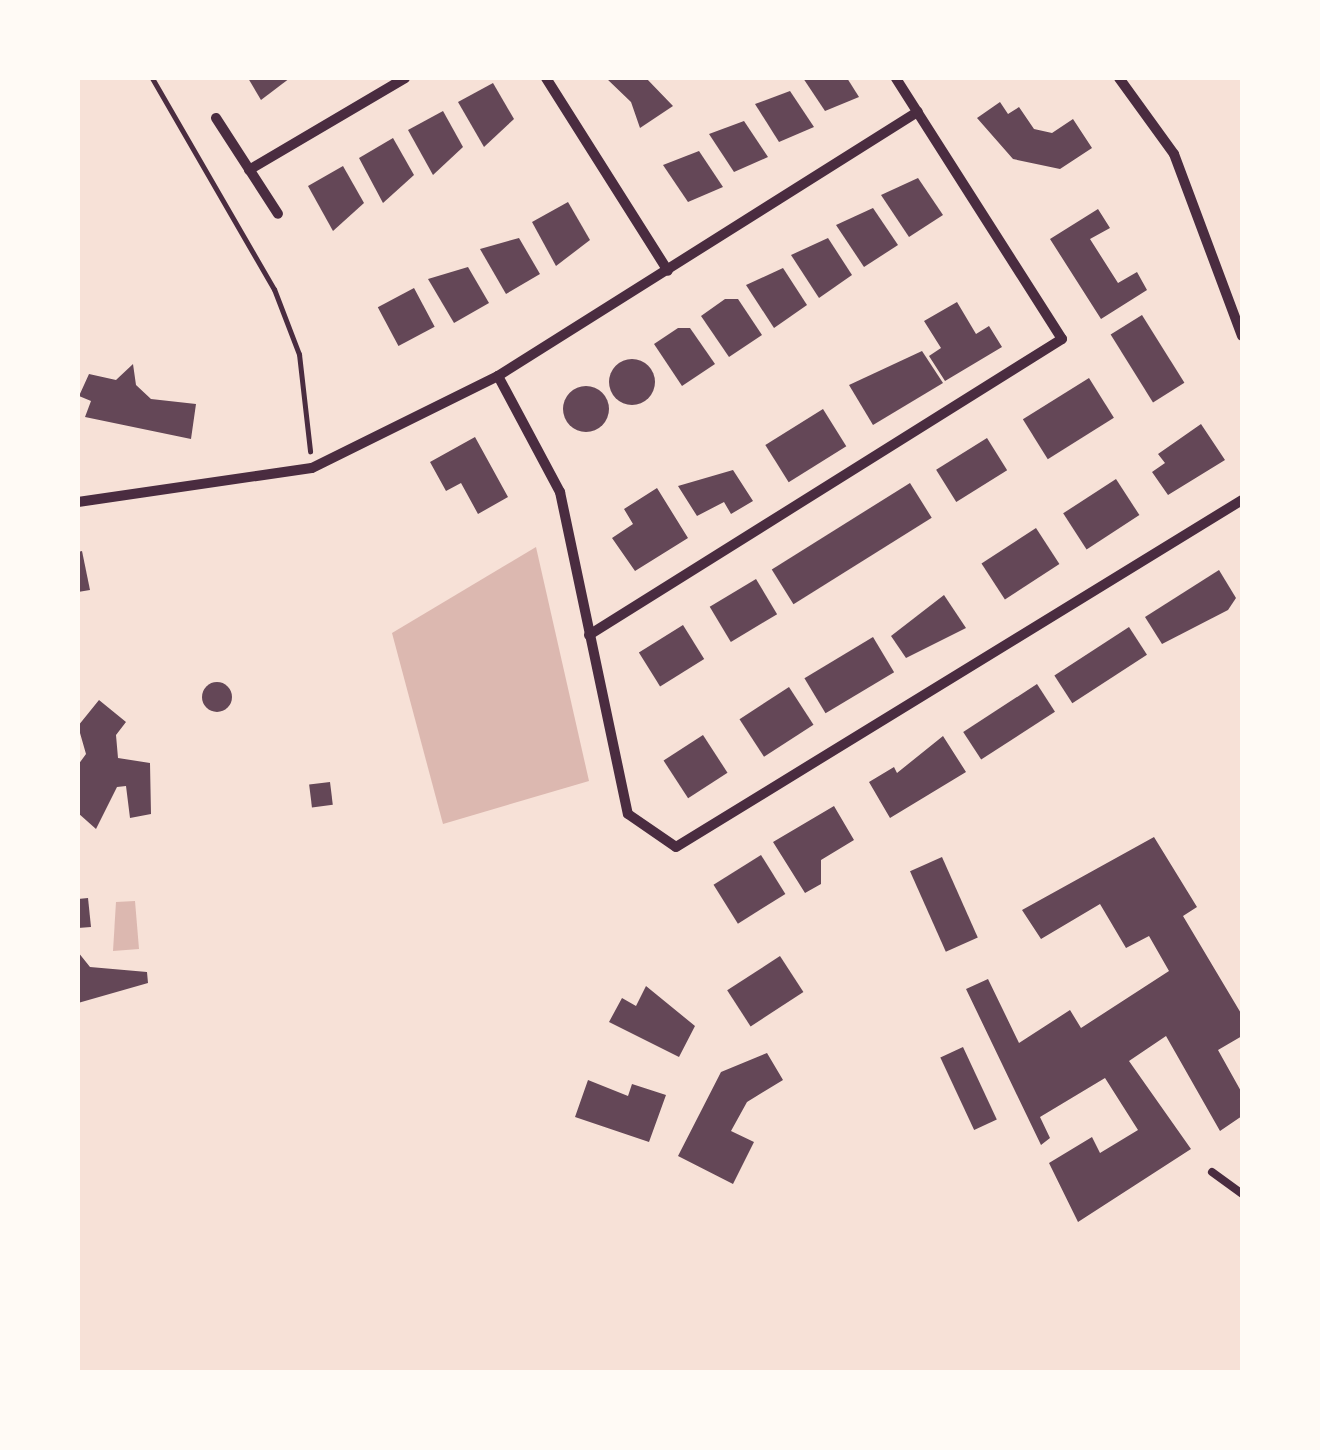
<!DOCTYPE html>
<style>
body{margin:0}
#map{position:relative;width:1320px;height:1450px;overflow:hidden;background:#f7e1d7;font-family:Lato,sans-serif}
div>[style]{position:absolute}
.water>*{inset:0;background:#dcb8b0}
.building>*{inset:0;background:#644757;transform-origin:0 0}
.round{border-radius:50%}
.path>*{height:5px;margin:-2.5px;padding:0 2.5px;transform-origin:2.5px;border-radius:2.5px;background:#4a2c40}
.service>*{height:8px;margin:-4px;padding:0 4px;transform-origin:4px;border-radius:4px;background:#4a2c40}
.minor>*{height:10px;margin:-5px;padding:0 5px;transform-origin:5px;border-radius:5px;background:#4a2c40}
span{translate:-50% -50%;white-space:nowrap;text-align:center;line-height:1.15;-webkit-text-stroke:9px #fffaf5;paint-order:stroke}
.frame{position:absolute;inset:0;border:80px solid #fffaf5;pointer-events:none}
</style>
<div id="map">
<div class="water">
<i style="clip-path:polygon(536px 547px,589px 781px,443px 824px,392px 633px)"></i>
<i style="clip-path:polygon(135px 901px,139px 949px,113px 951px,116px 902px)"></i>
</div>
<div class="building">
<i style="clip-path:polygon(248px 78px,290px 78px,261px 100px)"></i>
<i style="clip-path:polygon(606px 78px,646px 78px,673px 106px,640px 128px,631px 102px)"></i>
<i style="clip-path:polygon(803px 78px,847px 78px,859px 97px,825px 111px)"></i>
<i style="clip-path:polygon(493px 83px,514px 119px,484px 147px,458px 102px)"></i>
<i style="clip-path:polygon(790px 91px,814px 127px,779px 142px,755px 104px)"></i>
<i style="clip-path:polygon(1000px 102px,1008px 114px,1019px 107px,1034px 129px,1052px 133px,1073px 119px,1092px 148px,1060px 169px,1013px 159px,977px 118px)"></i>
<i style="clip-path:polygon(443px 111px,463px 147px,433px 175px,408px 130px)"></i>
<i style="clip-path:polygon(744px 121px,768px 157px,734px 172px,709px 134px)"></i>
<i style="clip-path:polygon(393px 138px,414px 175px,383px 203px,359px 158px)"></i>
<i style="clip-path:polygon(699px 151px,723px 187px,688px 202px,663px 165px)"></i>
<i style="clip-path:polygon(343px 166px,364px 203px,333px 231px,308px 186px)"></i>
<i style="clip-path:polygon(918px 178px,943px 215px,909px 237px,881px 195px)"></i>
<i style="clip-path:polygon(568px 202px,590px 240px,556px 266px,532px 222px)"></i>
<i style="clip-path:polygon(873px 208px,898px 245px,864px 267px,836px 225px)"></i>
<i style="clip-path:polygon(1098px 209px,1110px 228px,1090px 239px,1118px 283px,1137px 272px,1147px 290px,1101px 319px,1050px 239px)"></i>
<i style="clip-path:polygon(519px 238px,540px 274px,506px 294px,480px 249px)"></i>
<i style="clip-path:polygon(828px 238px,852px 275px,819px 298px,791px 255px)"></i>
<i style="clip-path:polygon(468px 267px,489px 303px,454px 323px,428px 279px)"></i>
<i style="clip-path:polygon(783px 268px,807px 305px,774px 328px,746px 285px)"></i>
<i style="left:414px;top:288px;width:44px;height:41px;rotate:62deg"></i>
<i style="clip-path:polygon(725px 299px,738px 299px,762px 335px,729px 357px,701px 316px)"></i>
<i style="clip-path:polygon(957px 302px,976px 334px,989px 326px,1002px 347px,945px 381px,929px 356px,941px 348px,924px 321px)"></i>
<i style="left:1142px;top:315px;width:80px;height:37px;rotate:58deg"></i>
<i style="clip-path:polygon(678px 328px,690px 328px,715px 364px,682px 386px,654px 344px)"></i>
<i style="clip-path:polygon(922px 351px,943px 383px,873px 425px,849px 385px)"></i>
<i class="round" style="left:609px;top:359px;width:46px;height:46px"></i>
<i style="clip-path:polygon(133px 364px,136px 385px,151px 399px,196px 404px,191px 439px,85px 417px,91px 401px,79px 396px,89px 374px,116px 380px)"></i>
<i style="left:1089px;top:378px;width:47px;height:78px;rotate:58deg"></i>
<i class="round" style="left:563px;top:386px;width:46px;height:46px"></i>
<i style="left:823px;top:409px;width:44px;height:68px;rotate:58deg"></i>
<i style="clip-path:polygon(1201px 424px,1225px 460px,1168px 495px,1152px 472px,1165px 463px,1158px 454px)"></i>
<i style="clip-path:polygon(475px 437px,508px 497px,478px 514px,461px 483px,446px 491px,430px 462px)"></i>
<i style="left:987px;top:438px;width:38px;height:60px;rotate:58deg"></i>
<i style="clip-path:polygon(733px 470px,753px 501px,731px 514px,724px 502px,697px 516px,678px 486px)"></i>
<i style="left:1116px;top:479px;width:43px;height:63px;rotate:57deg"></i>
<i style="left:910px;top:483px;width:41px;height:163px;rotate:58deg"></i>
<i style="clip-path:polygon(657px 488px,688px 538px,635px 571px,612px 538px,633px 524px,624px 509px)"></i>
<i style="left:1036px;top:528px;width:43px;height:65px;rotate:57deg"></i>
<i style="clip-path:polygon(82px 551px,90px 590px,78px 592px,78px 552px)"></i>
<i style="clip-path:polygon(1219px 570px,1236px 598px,1228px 610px,1162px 644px,1145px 617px)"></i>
<i style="left:756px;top:579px;width:41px;height:54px;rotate:59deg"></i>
<i style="clip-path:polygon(944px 595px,966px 628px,906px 658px,891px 636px)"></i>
<i style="left:683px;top:625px;width:40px;height:52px;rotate:58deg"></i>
<i style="left:1129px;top:627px;width:33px;height:89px;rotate:57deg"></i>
<i style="left:873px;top:637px;width:41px;height:80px;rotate:59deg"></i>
<i class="round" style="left:202px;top:682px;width:30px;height:30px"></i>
<i style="left:1037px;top:684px;width:33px;height:88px;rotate:57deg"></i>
<i style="left:789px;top:687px;width:45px;height:59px;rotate:57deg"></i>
<i style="clip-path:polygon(99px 700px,126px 722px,116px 735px,118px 758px,150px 763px,151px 814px,130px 818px,126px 786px,117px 787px,96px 829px,78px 813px,78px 765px,86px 754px,78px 726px)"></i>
<i style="left:703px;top:735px;width:45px;height:47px;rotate:57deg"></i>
<i style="clip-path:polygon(943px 736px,966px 772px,890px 818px,869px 782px,894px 767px,897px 773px)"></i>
<i style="left:330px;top:782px;width:23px;height:21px;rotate:83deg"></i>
<i style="clip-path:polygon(834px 806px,854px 840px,821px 860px,821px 884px,805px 893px,773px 842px)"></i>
<i style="clip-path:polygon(1154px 837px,1197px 907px,1183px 916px,1242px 1015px,1242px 1036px,1218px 1050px,1242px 1093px,1242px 1116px,1220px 1131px,1166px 1036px,1129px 1061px,1191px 1149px,1078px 1222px,1049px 1163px,1092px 1137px,1100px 1153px,1138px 1130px,1105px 1078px,1040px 1117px,1050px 1138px,1041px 1145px,966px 989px,988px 979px,1019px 1043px,1070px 1010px,1081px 1028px,1169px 971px,1149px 936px,1126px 948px,1100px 904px,1041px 939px,1022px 910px)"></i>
<i style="left:761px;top:855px;width:46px;height:56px;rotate:58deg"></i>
<i style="left:942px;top:857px;width:88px;height:35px;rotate:66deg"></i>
<i style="clip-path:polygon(88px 898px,91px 927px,78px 928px,78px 899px)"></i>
<i style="clip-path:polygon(78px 952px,90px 967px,147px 972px,148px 983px,78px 1003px)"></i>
<i style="left:780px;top:956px;width:43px;height:63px;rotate:57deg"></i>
<i style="clip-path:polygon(646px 986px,695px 1026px,679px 1057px,609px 1022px,622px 998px,636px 1006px)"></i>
<i style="left:963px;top:1047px;width:80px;height:25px;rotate:65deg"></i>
<i style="clip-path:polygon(767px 1053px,783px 1080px,747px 1102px,731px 1131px,754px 1142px,733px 1184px,678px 1156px,721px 1072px)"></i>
<i style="clip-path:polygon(588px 1080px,628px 1096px,632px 1084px,666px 1095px,649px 1142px,575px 1117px)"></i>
</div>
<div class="path">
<i style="left:152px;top:78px;width:244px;rotate:60deg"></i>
<i style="left:274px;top:289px;width:70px;rotate:69deg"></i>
<i style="left:299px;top:354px;width:98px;rotate:83.5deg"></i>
</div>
<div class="service">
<i style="left:1212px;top:1172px;width:37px;rotate:36deg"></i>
</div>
<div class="minor">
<i style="left:546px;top:78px;width:228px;rotate:57.7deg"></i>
<i style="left:1119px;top:78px;width:94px;rotate:54.1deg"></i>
<i style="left:1174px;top:154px;width:194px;rotate:69.5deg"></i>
<i style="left:216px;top:118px;width:114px;rotate:57.1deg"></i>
<i style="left:249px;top:170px;width:181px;rotate:-30.5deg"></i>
<i style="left:498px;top:376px;width:132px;rotate:61.9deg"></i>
<i style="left:560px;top:492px;width:329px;rotate:78.1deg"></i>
<i style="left:628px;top:814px;width:58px;rotate:34.5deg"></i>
<i style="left:676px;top:847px;width:664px;rotate:-31.51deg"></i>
<i style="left:78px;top:502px;width:236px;rotate:-8.3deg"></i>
<i style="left:312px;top:468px;width:208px;rotate:-26.3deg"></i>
<i style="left:498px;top:376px;width:496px;rotate:-32.2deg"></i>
<i style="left:589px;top:635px;width:558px;rotate:-32.04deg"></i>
<i style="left:1062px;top:339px;width:309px;rotate:-122.5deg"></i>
</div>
<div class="frame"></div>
</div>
